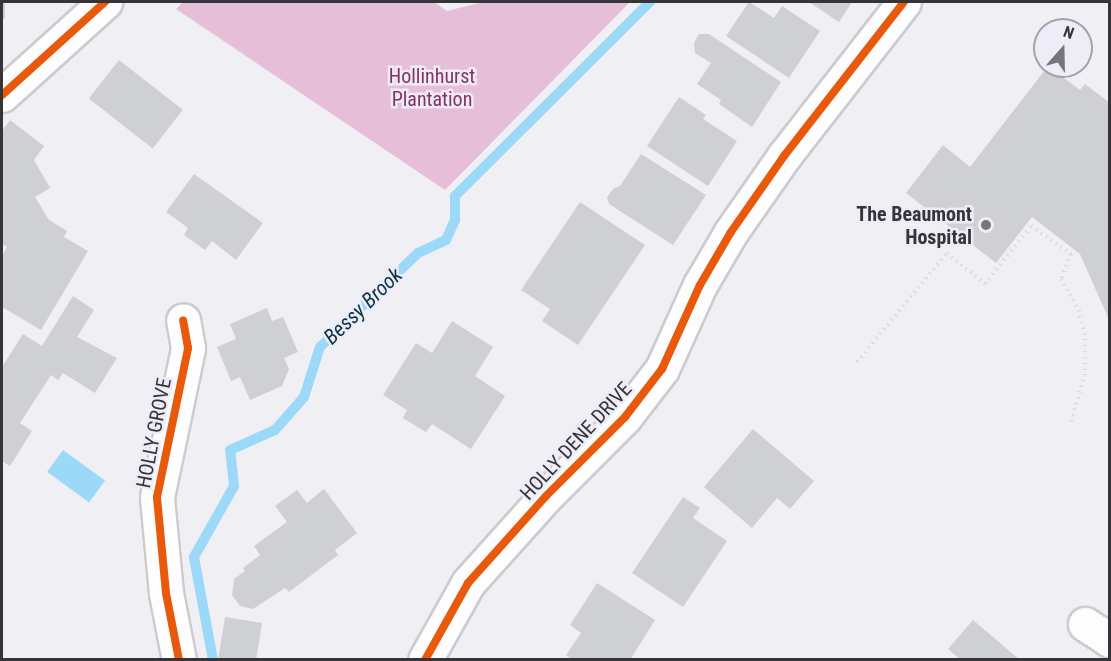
<!DOCTYPE html>
<style>
body{margin:0}
#map{position:relative;width:1111px;height:661px;overflow:hidden;background:#efeff4;font-family:"Roboto Condensed",sans-serif}
div>[style]{position:absolute}
.forest>*{inset:0;background:#e7bed7}
.water>*{inset:0;background:#9cd9f8;transform-origin:0 0}
.stream>*{height:10px;margin:-5px;padding:0 5px;transform-origin:5px;border-radius:5px;background:#9cd9f8}
.building>*{inset:0;background:#cfd0d4;transform-origin:0 0}
.path>*{height:4px;margin-top:-2px;transform-origin:0;background:repeating-linear-gradient(90deg,#dbdbdd 0 1.5px,transparent 0 6px)}
.roads{filter:drop-shadow(2px 0 #cccbcf) drop-shadow(-2px 0 #cccbcf) drop-shadow(0 2px #cccbcf) drop-shadow(0 -2px #cccbcf)}
.minor>*{height:33px;margin:-16.5px;padding:0 16.5px;transform-origin:16.5px;border-radius:16.5px;background:#fdfdfd}
.cycleway>*{height:8px;margin:-4px;padding:0 4px;transform-origin:4px;border-radius:4px;background:#e8590c}
.dots>*{width:16px;height:16px;translate:-50% -50%;box-sizing:border-box;border:3px solid #edecf7;border-radius:50%}
span{translate:-50% -50%;white-space:nowrap;text-align:center;line-height:1.15;-webkit-text-stroke:5px #edecf7;paint-order:stroke}
.park-label{font-size:20px;color:#883166}
.poi-label{font-size:20px;color:#353539;font-weight:700}
.right{translate:-100% -50%;text-align:right}
.street-label{font-size:20px;color:#353539}
.water-label{font-size:21px;color:#0c3446;font-style:italic}
.frame{position:absolute;inset:0;border:3px solid #353539;pointer-events:none}
.north{position:absolute;left:1033px;top:18px;width:60px;height:60px;box-sizing:border-box;background:#edecf7;border:2px solid #a3a3ab;border-radius:50%;rotate:20deg;font-size:16px;font-weight:700;line-height:24px;text-align:center;color:#353539}
.north::after{content:'';display:block;margin:auto;width:21px;height:27px;background:#76767a;clip-path:polygon(50% 0,100% 100%,50% 72%,0 100%)}
</style>
<div id="map">
<div class="forest">
<i style="clip-path:polygon(183px 2px,434px 2px,447px 11px,483px 2px,630px 2px,445px 190px,176px 9px)"></i>
</div>
<div class="water">
<i style="left:63px;top:450px;width:52px;height:27px;rotate:36deg"></i>
</div>
<div class="stream">
<i style="left:213px;top:660px;width:105px;rotate:-100.5deg"></i>
<i style="left:194px;top:557px;width:81px;rotate:-60.6deg"></i>
<i style="left:234px;top:486px;width:36px;rotate:-96deg"></i>
<i style="left:230px;top:450px;width:49px;rotate:-24deg"></i>
<i style="left:275px;top:430px;width:44px;rotate:-48.7deg"></i>
<i style="left:304px;top:397px;width:52px;rotate:-72.3deg"></i>
<i style="left:320px;top:347px;width:136px;rotate:-43.8deg"></i>
<i style="left:418px;top:253px;width:31px;rotate:-25deg"></i>
<i style="left:446px;top:240px;width:22px;rotate:-66deg"></i>
<i style="left:455px;top:220px;width:24px;rotate:-90deg"></i>
<i style="left:455px;top:196px;width:275px;rotate:-44.9deg"></i>
</div>
<div class="building">
<i style="clip-path:polygon(2px 2px,5px 2px,5px 18px,2px 21px)"></i>
<i style="clip-path:polygon(749px 2px,774px 18px,782px 6px,820px 31px,789px 78px,726px 36px)"></i>
<i style="clip-path:polygon(809px 2px,852px 2px,839px 22px)"></i>
<i style="clip-path:polygon(699px 34px,709px 34px,781px 82px,752px 127px,719px 104px,721px 100px,697px 84px,711px 63px,695px 53px,694px 43px)"></i>
<i style="left:119px;top:60px;width:81px;height:49px;rotate:38deg"></i>
<i style="clip-path:polygon(1048px 66px,1080px 90px,1085px 84px,1110px 103px,1110px 322px,1080px 254px,1032px 217px,996px 263px,906px 193px,943px 145px,970px 167px)"></i>
<i style="clip-path:polygon(679px 97px,706px 115px,703px 119px,737px 141px,708px 186px,647px 146px)"></i>
<i style="clip-path:polygon(10px 120px,44px 146px,34px 160px,50px 188px,35px 197px,49px 220px,67px 231px,64px 237px,88px 251px,41px 330px,2px 307px,2px 256px,7px 247px,2px 244px,2px 131px)"></i>
<i style="clip-path:polygon(641px 154px,706px 195px,673px 245px,609px 204px,607px 197px,614px 188px,620px 186px)"></i>
<i style="clip-path:polygon(194px 174px,263px 223px,236px 260px,212px 241px,205px 250px,184px 235px,188px 228px,166px 212px)"></i>
<i style="clip-path:polygon(580px 202px,645px 245px,578px 345px,542px 321px,550px 309px,521px 290px)"></i>
<i style="clip-path:polygon(73px 296px,94px 310px,77px 337px,117px 358px,95px 393px,63px 373px,58px 380px,51px 375px,20px 423px,32px 431px,10px 466px,2px 461px,2px 367px,23px 334px,42px 346px)"></i>
<i style="clip-path:polygon(267px 308px,272px 321px,283px 317px,298px 352px,284px 358px,289px 369px,282px 386px,250px 400px,240px 377px,231px 381px,217px 347px,236px 339px,230px 324px)"></i>
<i style="clip-path:polygon(452px 321px,493px 347px,475px 376px,505px 396px,471px 449px,432px 424px,426px 432px,403px 418px,407px 410px,383px 395px,416px 343px,432px 353px)"></i>
<i style="clip-path:polygon(753px 429px,814px 481px,790px 509px,777px 498px,752px 528px,704px 487px)"></i>
<i style="clip-path:polygon(324px 489px,357px 533px,335px 550px,338px 555px,289px 592px,285px 588px,253px 609px,240px 606px,232px 595px,234px 579px,245px 571px,243px 568px,260px 555px,254px 546px,287px 522px,275px 506px,297px 490px,307px 503px)"></i>
<i style="clip-path:polygon(683px 497px,700px 508px,693px 518px,727px 541px,683px 607px,632px 573px)"></i>
<i style="clip-path:polygon(597px 583px,655px 620px,630px 660px,573px 660px,566px 655px,581px 633px,570px 625px)"></i>
<i style="clip-path:polygon(225px 617px,262px 623px,256px 660px,218px 660px)"></i>
<i style="clip-path:polygon(973px 620px,1020px 660px,961px 660px,948px 649px)"></i>
</div>
<div class="path">
<i style="left:857px;top:362px;width:141px;rotate:-50.5deg"></i>
<i style="left:947px;top:253px;width:49px;rotate:39.2deg"></i>
<i style="left:985px;top:284px;width:74px;rotate:-51.6deg"></i>
<i style="left:1031px;top:226px;width:49px;rotate:35deg"></i>
<i style="left:1071px;top:254px;width:27px;rotate:112deg"></i>
<i style="left:1061px;top:279px;width:36px;rotate:60deg"></i>
<i style="left:1079px;top:310px;width:30px;rotate:78deg"></i>
<i style="left:1085px;top:339px;width:35px;rotate:90deg"></i>
<i style="left:1085px;top:374px;width:53px;rotate:106.4deg"></i>
</div>
<div class="roads">
<div class="minor">
<i style="left:2px;top:95px;width:139px;rotate:-42.1deg"></i>
<i style="left:1085px;top:624px;width:30px;rotate:33deg"></i>
<i style="left:179px;top:660px;width:68px;rotate:-101deg"></i>
<i style="left:166px;top:593px;width:96px;rotate:-95.4deg"></i>
<i style="left:157px;top:497px;width:152px;rotate:-78.2deg"></i>
<i style="left:188px;top:348px;width:28px;rotate:-100deg"></i>
<i style="left:425px;top:660px;width:88px;rotate:-60.8deg"></i>
<i style="left:468px;top:583px;width:117px;rotate:-48.1deg"></i>
<i style="left:546px;top:496px;width:112px;rotate:-45deg"></i>
<i style="left:625px;top:417px;width:61px;rotate:-52.4deg"></i>
<i style="left:662px;top:369px;width:92px;rotate:-65.7deg"></i>
<i style="left:700px;top:285px;width:61px;rotate:-59.7deg"></i>
<i style="left:731px;top:232px;width:93px;rotate:-55.1deg"></i>
<i style="left:784px;top:156px;width:195px;rotate:-52.1deg"></i>
</div>
</div>
<div class="cycleway">
<i style="left:2px;top:95px;width:139px;rotate:-42.1deg"></i>
<i style="left:179px;top:660px;width:68px;rotate:-101deg"></i>
<i style="left:166px;top:593px;width:96px;rotate:-95.4deg"></i>
<i style="left:157px;top:497px;width:152px;rotate:-78.2deg"></i>
<i style="left:188px;top:348px;width:28px;rotate:-100deg"></i>
<i style="left:425px;top:660px;width:88px;rotate:-60.8deg"></i>
<i style="left:468px;top:583px;width:117px;rotate:-48.1deg"></i>
<i style="left:546px;top:496px;width:112px;rotate:-45deg"></i>
<i style="left:625px;top:417px;width:61px;rotate:-52.4deg"></i>
<i style="left:662px;top:369px;width:92px;rotate:-65.7deg"></i>
<i style="left:700px;top:285px;width:61px;rotate:-59.7deg"></i>
<i style="left:731px;top:232px;width:93px;rotate:-55.1deg"></i>
<i style="left:784px;top:156px;width:195px;rotate:-52.1deg"></i>
</div>
<div class="dots">
<i style="left:986px;top:225px;background:#76767a"></i>
</div>
<div class="park-label">
<span style="left:432px;top:88px">Hollinhurst<br>Plantation</span>
</div>
<div class="poi-label">
<span class="right" style="left:972px;top:226px">The Beaumont<br>Hospital</span>
</div>
<div class="street-label">
<span style="left:154px;top:433px;rotate:-79deg">HOLLY GROVE</span>
<span style="left:576px;top:441px;rotate:-47deg">HOLLY DENE DRIVE</span>
</div>
<div class="water-label">
<span style="left:363px;top:306px;rotate:-44deg">Bessy Brook</span>
</div>
<div class="frame"></div>
<div class="north">N</div>
</div>
